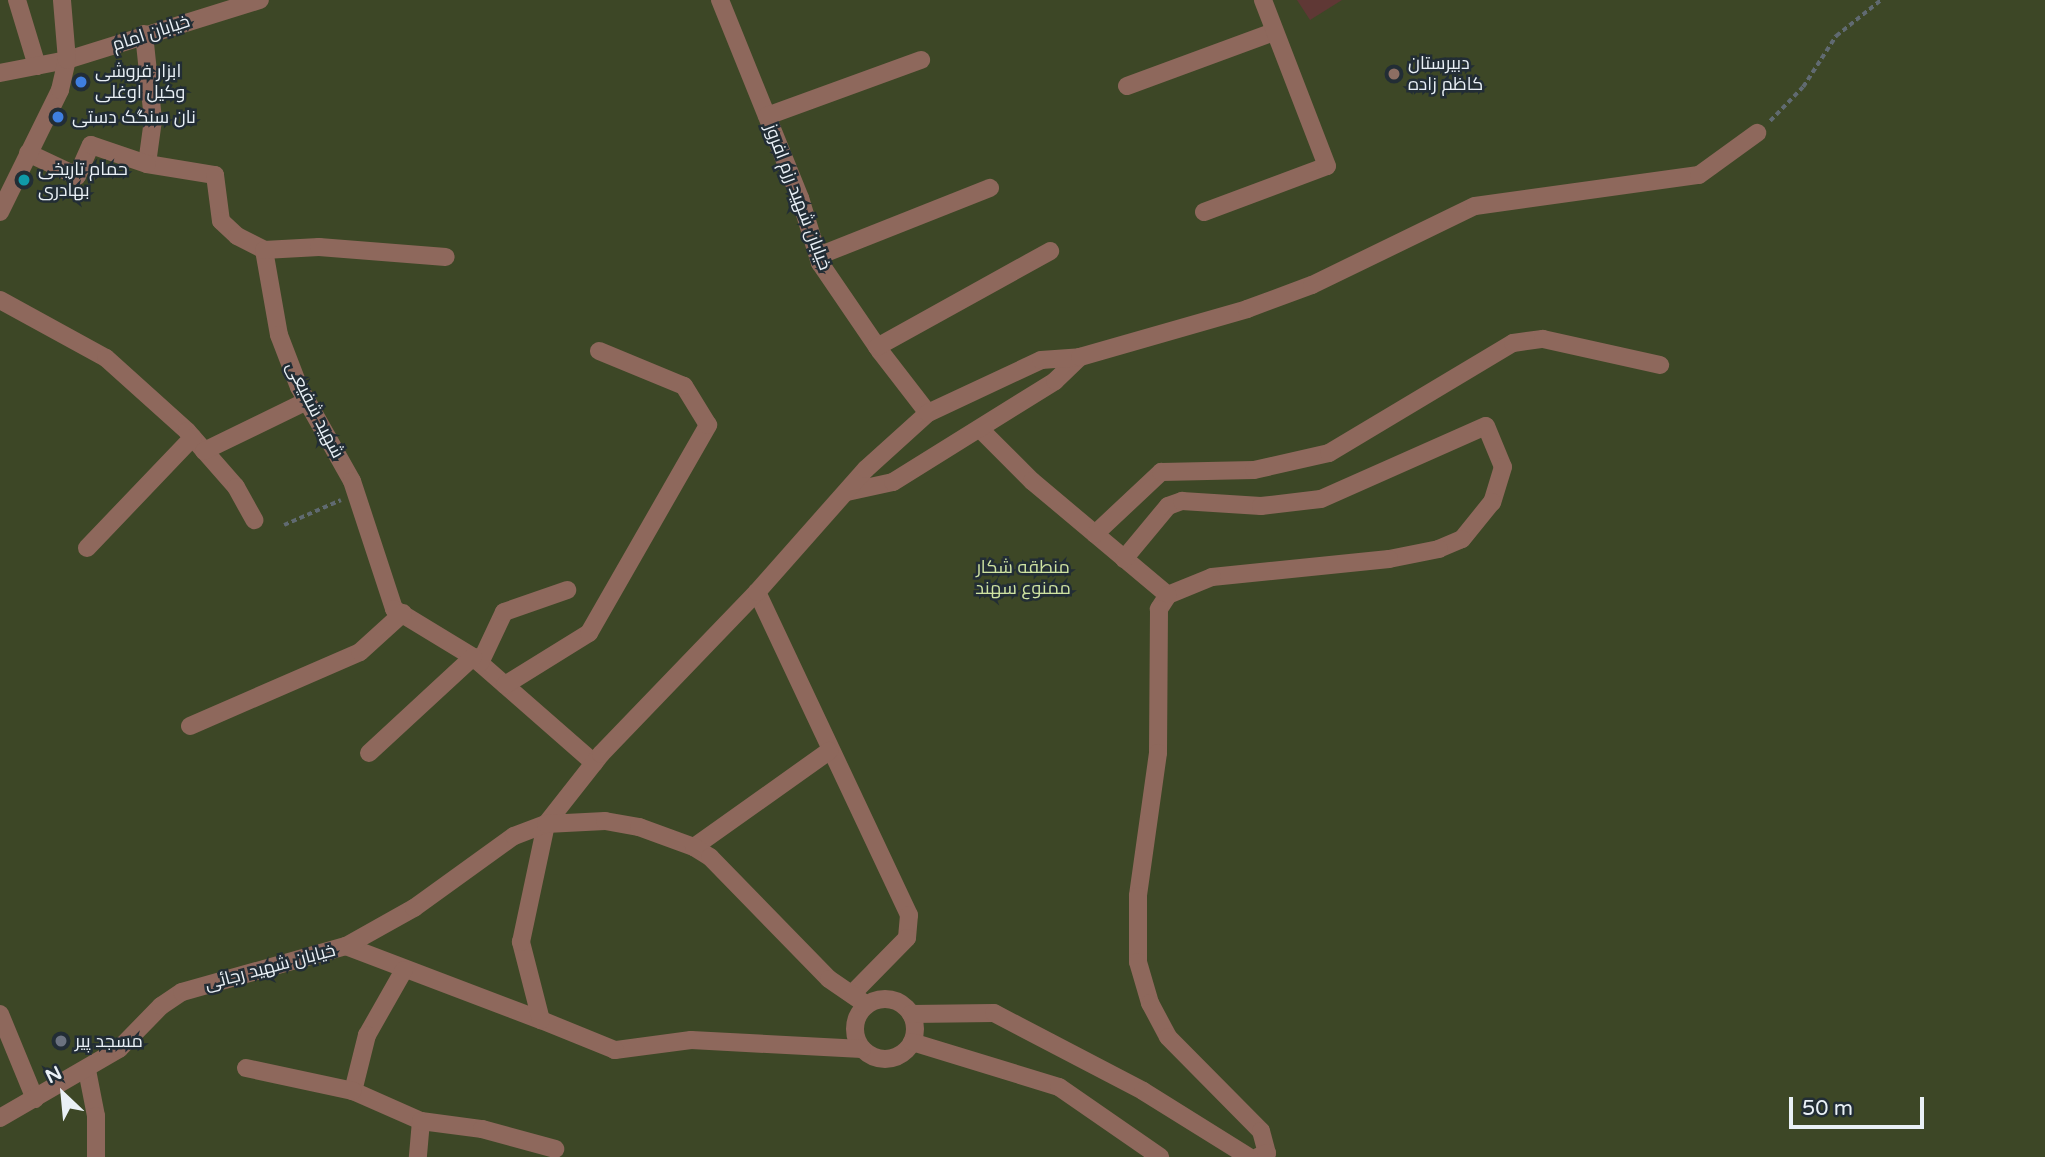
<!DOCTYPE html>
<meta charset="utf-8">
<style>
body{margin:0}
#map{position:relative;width:2045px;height:1157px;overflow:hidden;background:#222d35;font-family:"Varela Round",Cairo,sans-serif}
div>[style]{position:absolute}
.green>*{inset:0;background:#3d4726;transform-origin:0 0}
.building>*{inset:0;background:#5f3835}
.path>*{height:3.5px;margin-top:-1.75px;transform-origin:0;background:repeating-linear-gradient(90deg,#606a71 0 5px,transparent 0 8.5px)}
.minor>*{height:18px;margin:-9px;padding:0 9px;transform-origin:9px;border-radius:9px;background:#8e685c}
.minor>.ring{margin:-9px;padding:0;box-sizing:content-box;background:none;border:18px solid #8e685c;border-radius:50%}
.dots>*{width:19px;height:19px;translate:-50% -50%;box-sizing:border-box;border:4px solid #222d35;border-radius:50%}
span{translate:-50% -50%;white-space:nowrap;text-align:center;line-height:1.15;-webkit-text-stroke:5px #222d35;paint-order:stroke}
.street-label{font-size:18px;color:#e9f0f6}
.poi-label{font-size:18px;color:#e9f0f6}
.left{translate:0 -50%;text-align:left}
.park-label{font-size:18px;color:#cfe3a2}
.north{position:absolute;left:28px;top:1059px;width:70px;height:70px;-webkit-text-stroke:5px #222d35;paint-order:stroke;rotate:334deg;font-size:19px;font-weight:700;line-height:28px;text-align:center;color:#e9f0f6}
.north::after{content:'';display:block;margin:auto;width:24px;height:32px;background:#e9f0f6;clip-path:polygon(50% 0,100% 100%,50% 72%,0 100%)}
.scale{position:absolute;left:1789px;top:1097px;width:135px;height:32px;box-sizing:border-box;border:4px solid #e9f0f6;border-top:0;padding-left:9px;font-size:21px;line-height:24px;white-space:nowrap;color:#e9f0f6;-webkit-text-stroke:5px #222d35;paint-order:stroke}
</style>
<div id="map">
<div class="green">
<i style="left:0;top:0;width:2045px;height:1157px"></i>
</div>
<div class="building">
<i style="clip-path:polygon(1297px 0,1342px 0,1310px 20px)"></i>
</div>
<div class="path">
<i style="left:1770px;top:121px;width:47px;rotate:-45.9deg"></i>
<i style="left:1803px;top:87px;width:61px;rotate:-57.1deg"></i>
<i style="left:1836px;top:36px;width:58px;rotate:-38.7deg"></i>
<i style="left:284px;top:525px;width:62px;rotate:-23.7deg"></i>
</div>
<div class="minor">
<i style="left:17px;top:0;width:69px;rotate:73.1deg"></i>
<i style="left:720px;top:0;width:214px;rotate:68deg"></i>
<i style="left:800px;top:198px;width:68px;rotate:72.9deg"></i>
<i style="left:820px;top:263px;width:107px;rotate:55.7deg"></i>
<i style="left:880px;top:351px;width:78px;rotate:52.3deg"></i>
<i style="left:144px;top:34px;width:86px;rotate:84deg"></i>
<i style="left:153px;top:120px;width:44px;rotate:97.8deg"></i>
<i style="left:147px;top:164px;width:69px;rotate:9.2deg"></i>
<i style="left:215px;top:175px;width:46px;rotate:82.6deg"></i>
<i style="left:221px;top:221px;width:22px;rotate:43deg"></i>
<i style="left:237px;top:236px;width:30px;rotate:27deg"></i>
<i style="left:264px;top:250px;width:86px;rotate:80deg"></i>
<i style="left:279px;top:335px;width:56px;rotate:69deg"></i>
<i style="left:299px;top:387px;width:108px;rotate:60.6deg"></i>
<i style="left:352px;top:481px;width:135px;rotate:71.8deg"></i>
<i style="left:394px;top:609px;width:92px;rotate:31.3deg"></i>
<i style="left:473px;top:657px;width:161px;rotate:41.2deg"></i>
<i style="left:0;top:73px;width:68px;rotate:-11deg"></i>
<i style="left:67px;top:60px;width:202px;rotate:-17.3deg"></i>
<i style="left:1127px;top:86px;width:157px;rotate:-20.2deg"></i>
<i style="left:767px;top:116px;width:164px;rotate:-20deg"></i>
<i style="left:28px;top:153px;width:54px;rotate:25.1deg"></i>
<i style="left:77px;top:176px;width:34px;rotate:-66deg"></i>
<i style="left:91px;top:145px;width:59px;rotate:18.7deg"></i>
<i style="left:0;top:212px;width:136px;rotate:-63.8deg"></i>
<i style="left:60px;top:90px;width:31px;rotate:-77deg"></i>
<i style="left:67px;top:60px;width:60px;rotate:-94.8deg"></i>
<i style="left:1204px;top:212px;width:131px;rotate:-20.5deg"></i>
<i style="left:1327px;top:166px;width:178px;rotate:-111.1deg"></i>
<i style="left:264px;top:250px;width:55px;rotate:-3.1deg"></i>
<i style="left:319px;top:247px;width:127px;rotate:4.5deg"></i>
<i style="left:818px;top:256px;width:185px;rotate:-21.6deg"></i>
<i style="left:0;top:300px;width:121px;rotate:28.7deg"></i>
<i style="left:106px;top:358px;width:109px;rotate:42deg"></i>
<i style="left:187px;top:431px;width:74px;rotate:48.8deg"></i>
<i style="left:236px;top:487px;width:38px;rotate:61deg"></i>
<i style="left:877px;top:347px;width:198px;rotate:-29deg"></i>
<i style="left:980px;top:429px;width:74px;rotate:45deg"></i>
<i style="left:1032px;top:481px;width:177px;rotate:40deg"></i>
<i style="left:204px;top:451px;width:114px;rotate:-25.9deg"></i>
<i style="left:847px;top:492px;width:47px;rotate:-12.3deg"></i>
<i style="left:893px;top:482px;width:191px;rotate:-31.9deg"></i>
<i style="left:1055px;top:381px;width:35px;rotate:-44deg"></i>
<i style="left:1095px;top:534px;width:91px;rotate:-43.2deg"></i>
<i style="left:1161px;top:472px;width:93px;rotate:-1.2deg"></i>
<i style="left:1254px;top:470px;width:77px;rotate:-12.8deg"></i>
<i style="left:1329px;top:453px;width:214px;rotate:-30.9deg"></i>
<i style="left:1513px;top:343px;width:30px;rotate:-8deg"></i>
<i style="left:1543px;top:339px;width:120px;rotate:12.5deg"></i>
<i style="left:87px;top:548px;width:153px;rotate:-46.3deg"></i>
<i style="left:1124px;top:559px;width:69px;rotate:-50.3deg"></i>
<i style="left:1168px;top:506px;width:15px;rotate:-20deg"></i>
<i style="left:1182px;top:501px;width:79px;rotate:3.6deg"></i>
<i style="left:1261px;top:506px;width:60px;rotate:-6.7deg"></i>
<i style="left:1321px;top:499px;width:180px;rotate:-23.9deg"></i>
<i style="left:1486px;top:426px;width:44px;rotate:67.5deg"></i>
<i style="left:1503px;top:467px;width:37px;rotate:107deg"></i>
<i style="left:1492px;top:502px;width:48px;rotate:129deg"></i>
<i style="left:1462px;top:539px;width:25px;rotate:157deg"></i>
<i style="left:1439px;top:549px;width:51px;rotate:168.7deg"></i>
<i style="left:1389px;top:559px;width:178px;rotate:174.2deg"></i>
<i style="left:1212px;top:577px;width:48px;rotate:157.8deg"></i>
<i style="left:1168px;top:595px;width:17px;rotate:123deg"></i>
<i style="left:1159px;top:609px;width:144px;rotate:90.4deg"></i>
<i style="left:1158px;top:753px;width:144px;rotate:98deg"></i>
<i style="left:1138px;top:896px;width:66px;rotate:90deg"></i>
<i style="left:1138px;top:962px;width:43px;rotate:73.7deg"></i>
<i style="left:1150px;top:1003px;width:38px;rotate:62deg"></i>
<i style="left:1168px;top:1037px;width:132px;rotate:45.3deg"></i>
<i style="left:1261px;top:1131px;width:23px;rotate:75deg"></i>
<i style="left:1267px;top:1153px;width:10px;rotate:156deg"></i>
<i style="left:757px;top:592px;width:357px;rotate:64.8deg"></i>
<i style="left:909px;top:915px;width:23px;rotate:95deg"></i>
<i style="left:907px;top:938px;width:78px;rotate:134.5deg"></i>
<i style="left:480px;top:663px;width:56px;rotate:-64.8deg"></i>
<i style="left:504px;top:612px;width:67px;rotate:-19.2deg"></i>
<i style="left:505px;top:685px;width:99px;rotate:-31.8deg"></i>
<i style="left:589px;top:633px;width:240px;rotate:-60.2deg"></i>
<i style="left:708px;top:425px;width:46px;rotate:-121.6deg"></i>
<i style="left:684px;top:386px;width:92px;rotate:-157.6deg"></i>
<i style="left:190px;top:726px;width:185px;rotate:-23.5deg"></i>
<i style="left:360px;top:652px;width:58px;rotate:-42.2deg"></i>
<i style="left:369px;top:753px;width:142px;rotate:-42.7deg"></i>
<i style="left:694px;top:847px;width:166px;rotate:-35.4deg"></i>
<i style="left:346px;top:946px;width:209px;rotate:20.8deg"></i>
<i style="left:404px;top:970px;width:75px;rotate:119.6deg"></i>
<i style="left:367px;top:1035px;width:58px;rotate:104deg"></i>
<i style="left:353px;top:1091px;width:74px;rotate:23.8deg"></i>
<i style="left:421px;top:1121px;width:36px;rotate:95deg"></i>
<i class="ring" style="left:855px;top:999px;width:42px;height:42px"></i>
<i style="left:0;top:1014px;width:92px;rotate:67.6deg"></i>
<i style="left:911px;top:1014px;width:83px;rotate:-0.7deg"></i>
<i style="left:994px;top:1013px;width:168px;rotate:27.6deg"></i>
<i style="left:1143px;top:1091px;width:125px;rotate:31.9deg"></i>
<i style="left:912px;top:1042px;width:154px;rotate:17deg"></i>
<i style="left:1059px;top:1087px;width:123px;rotate:34.7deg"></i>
<i style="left:862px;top:1049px;width:171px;rotate:-177deg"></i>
<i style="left:691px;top:1040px;width:77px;rotate:172.5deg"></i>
<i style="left:615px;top:1050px;width:80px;rotate:-157.9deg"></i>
<i style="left:541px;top:1020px;width:81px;rotate:-104.4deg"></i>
<i style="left:521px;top:942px;width:121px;rotate:-78deg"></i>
<i style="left:546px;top:824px;width:89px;rotate:-51.8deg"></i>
<i style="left:601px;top:754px;width:225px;rotate:-46.1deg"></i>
<i style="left:757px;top:592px;width:164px;rotate:-48.5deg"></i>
<i style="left:866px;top:469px;width:84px;rotate:-42.1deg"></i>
<i style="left:928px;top:413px;width:125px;rotate:-25.1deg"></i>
<i style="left:1041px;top:360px;width:39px;rotate:-4deg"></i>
<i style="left:1080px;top:357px;width:174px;rotate:-16deg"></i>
<i style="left:1247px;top:309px;width:69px;rotate:-20.3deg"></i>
<i style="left:1312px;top:285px;width:181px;rotate:-25.9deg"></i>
<i style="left:1475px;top:206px;width:226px;rotate:-7.9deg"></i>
<i style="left:1699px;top:175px;width:72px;rotate:-35.9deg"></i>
<i style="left:246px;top:1068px;width:109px;rotate:12.1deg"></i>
<i style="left:87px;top:1070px;width:47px;rotate:78.9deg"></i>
<i style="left:96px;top:1116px;width:41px;rotate:90deg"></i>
<i style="left:0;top:1118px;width:138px;rotate:-30.1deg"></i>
<i style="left:119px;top:1049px;width:60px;rotate:-45.7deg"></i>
<i style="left:161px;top:1006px;width:25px;rotate:-34deg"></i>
<i style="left:182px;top:992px;width:170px;rotate:-15.7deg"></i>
<i style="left:346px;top:946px;width:78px;rotate:-29.2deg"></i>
<i style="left:414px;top:908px;width:123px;rotate:-35.8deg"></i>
<i style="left:514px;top:836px;width:34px;rotate:-21deg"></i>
<i style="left:546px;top:824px;width:59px;rotate:-2.9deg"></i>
<i style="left:605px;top:821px;width:35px;rotate:10deg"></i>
<i style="left:639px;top:827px;width:59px;rotate:20deg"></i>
<i style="left:694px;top:847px;width:19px;rotate:32deg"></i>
<i style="left:710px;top:857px;width:170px;rotate:45.7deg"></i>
<i style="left:829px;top:979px;width:46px;rotate:34.4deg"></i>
<i style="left:421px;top:1121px;width:62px;rotate:7.5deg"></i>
<i style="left:482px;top:1129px;width:76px;rotate:15.3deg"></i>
</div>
<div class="dots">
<i style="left:1394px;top:74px;background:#8d6e63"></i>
<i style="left:81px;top:82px;background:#3f7fe0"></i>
<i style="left:58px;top:117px;background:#3f7fe0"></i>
<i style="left:24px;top:180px;background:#0f9aa8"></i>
<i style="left:61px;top:1041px;background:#6b7280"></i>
</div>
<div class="street-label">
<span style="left:151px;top:33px;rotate:-18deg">خیابان امام</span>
<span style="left:798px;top:197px;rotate:69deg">خیابان شهید رزم افروز</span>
<span style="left:315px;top:410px;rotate:63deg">شهید شفیعی</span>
<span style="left:270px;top:967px;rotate:-15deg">خیابان شهید رجائی</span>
</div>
<div class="poi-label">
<span class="left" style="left:1408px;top:74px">دبیرستان<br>کاظم زاده</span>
<span class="left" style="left:95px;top:82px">ابزار فروشی<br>وکیل اوغلی</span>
<span class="left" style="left:72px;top:117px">نان سنگک دستی</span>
<span class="left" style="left:38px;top:180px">حمام تاریخی<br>بهادری</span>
<span class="left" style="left:75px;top:1041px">مسجد پیر</span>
</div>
<div class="park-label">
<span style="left:1023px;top:578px">منطقه شکار<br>ممنوع سهند</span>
</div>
<div class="north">N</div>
<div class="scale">50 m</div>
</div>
